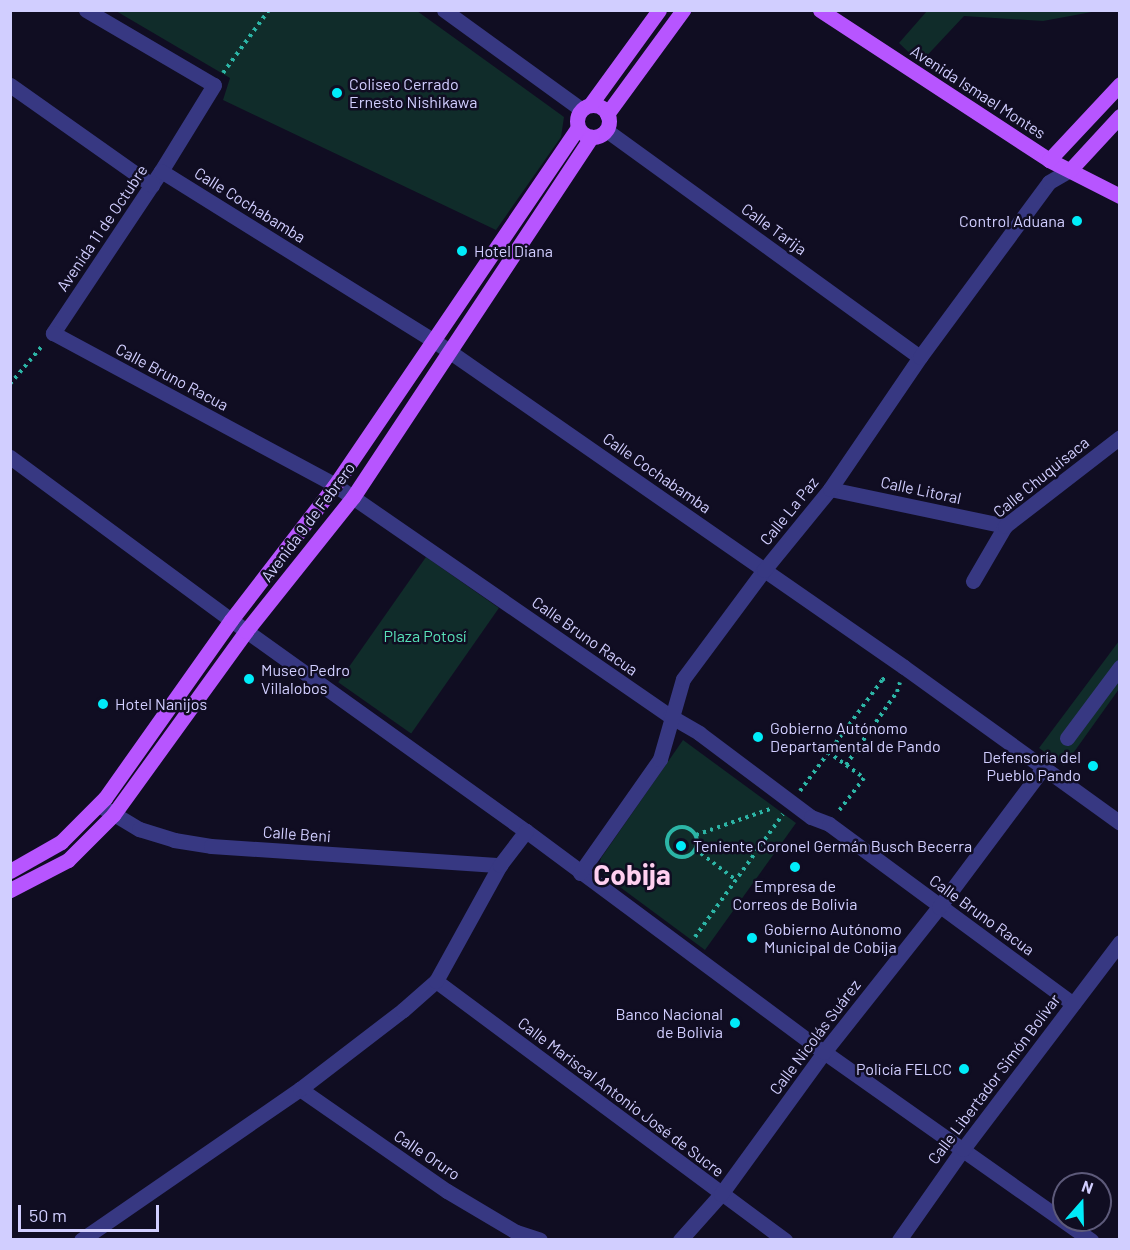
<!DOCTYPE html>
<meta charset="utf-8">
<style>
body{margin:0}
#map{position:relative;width:1130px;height:1250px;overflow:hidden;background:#100d22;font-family:Barlow,sans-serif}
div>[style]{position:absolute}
.green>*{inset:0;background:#102c2a;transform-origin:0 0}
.path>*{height:4px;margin-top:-2px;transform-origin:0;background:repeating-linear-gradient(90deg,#2cb5a6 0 3px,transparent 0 7.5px)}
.path>.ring{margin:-2px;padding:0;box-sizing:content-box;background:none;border:4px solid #2cb5a6;border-radius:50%}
.minor>*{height:15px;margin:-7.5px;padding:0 7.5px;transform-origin:7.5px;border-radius:7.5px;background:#373882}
.major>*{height:15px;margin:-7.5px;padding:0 7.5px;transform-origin:7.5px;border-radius:7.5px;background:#b755ff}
.major>.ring{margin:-7.5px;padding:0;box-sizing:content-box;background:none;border:15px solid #b755ff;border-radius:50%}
.dots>*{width:16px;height:16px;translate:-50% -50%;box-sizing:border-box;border:3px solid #100d22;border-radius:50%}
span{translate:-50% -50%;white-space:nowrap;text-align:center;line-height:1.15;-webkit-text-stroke:5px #100d22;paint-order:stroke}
.poi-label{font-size:16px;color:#d1ceff}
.left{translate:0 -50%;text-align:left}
.right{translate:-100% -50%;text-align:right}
.street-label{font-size:16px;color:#d1ceff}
.park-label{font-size:16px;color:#58e1b8}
.town-label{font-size:28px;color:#ffd0f0;font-weight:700}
.frame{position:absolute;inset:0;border:12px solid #d1ceff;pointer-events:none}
.north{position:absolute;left:1052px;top:1172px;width:60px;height:60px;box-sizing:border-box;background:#100d22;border:2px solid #5d5a7a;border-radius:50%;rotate:20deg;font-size:16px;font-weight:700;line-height:24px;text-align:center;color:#d1ceff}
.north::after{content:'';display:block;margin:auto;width:21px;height:27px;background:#00ecf9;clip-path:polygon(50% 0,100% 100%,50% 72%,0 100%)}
.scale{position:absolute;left:18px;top:1205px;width:141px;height:27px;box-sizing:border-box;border:3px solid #d1ceff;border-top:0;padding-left:8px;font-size:18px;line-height:21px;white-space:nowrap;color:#d1ceff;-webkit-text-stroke:4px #100d22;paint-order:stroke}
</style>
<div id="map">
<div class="green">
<i style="clip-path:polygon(116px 11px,417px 11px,564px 117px,561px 137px,496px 230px,223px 100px,230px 78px)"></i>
<i style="clip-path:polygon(927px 11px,927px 10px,1097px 11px,1043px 21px,964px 16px,920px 63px,899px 43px)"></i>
<i style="left:426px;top:557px;width:89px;height:153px;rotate:35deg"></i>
<i style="clip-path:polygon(1119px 641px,1119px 689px,1064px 766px,1039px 748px)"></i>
<i style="clip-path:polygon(683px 740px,796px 823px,705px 950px,605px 876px,599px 867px,601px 858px)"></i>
</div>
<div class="path">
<i style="left:223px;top:73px;width:78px;rotate:-53.9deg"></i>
<i style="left:10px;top:384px;width:51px;rotate:-49.8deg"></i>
<i style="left:828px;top:752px;width:44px;rotate:35.8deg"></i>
<i style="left:864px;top:778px;width:43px;rotate:127.4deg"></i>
<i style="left:846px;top:765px;width:89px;rotate:-55.1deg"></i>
<i style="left:897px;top:692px;width:10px;rotate:-73deg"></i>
<i style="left:800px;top:791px;width:138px;rotate:-53.5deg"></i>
<i style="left:882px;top:680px;width:7px;rotate:-34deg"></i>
<i class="ring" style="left:667px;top:827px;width:26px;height:26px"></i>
<i style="left:696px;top:835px;width:82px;rotate:-19.3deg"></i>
<i style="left:695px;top:849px;width:51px;rotate:37.1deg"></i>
<i style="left:695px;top:937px;width:151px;rotate:-54.4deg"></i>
</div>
<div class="minor">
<i style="left:86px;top:10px;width:148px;rotate:30.4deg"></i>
<i style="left:214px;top:85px;width:101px;rotate:121.6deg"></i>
<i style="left:161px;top:171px;width:195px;rotate:123.7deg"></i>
<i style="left:53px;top:333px;width:320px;rotate:28.3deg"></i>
<i style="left:335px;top:485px;width:407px;rotate:34.6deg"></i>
<i style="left:670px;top:716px;width:34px;rotate:30deg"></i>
<i style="left:699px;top:733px;width:140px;rotate:36.9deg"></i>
<i style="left:811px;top:817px;width:19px;rotate:21deg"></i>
<i style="left:829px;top:824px;width:303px;rotate:36.4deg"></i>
<i style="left:444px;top:10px;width:169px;rotate:35.9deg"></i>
<i style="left:10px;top:85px;width:174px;rotate:35.2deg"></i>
<i style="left:606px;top:130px;width:387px;rotate:35.9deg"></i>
<i style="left:161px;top:171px;width:320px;rotate:31.9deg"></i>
<i style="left:433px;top:340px;width:573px;rotate:34.77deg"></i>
<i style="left:904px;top:667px;width:266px;rotate:35.8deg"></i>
<i style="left:10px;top:457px;width:275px;rotate:36.4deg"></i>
<i style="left:231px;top:620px;width:363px;rotate:35.6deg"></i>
<i style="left:526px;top:831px;width:371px;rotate:36.6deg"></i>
<i style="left:824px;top:1052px;width:327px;rotate:35.2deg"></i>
<i style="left:830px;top:489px;width:179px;rotate:11.9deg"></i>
<i style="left:973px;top:581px;width:64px;rotate:-59.8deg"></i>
<i style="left:1005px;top:526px;width:145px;rotate:-37.7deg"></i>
<i style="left:1067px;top:738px;width:89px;rotate:-53.3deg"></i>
<i style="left:99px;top:805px;width:47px;rotate:31deg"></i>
<i style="left:139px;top:829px;width:37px;rotate:17deg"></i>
<i style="left:174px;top:840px;width:37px;rotate:9deg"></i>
<i style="left:211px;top:846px;width:290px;rotate:3.8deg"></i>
<i style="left:580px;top:873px;width:139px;rotate:-54.9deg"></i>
<i style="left:660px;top:759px;width:83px;rotate:-74deg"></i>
<i style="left:683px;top:679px;width:136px;rotate:-53.4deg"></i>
<i style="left:764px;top:570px;width:104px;rotate:-50.8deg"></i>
<i style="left:830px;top:489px;width:160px;rotate:-55.7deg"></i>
<i style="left:920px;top:357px;width:217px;rotate:-53.6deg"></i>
<i style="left:1049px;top:182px;width:24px;rotate:-30deg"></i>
<i style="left:436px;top:981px;width:435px;rotate:36.6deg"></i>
<i style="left:300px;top:1089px;width:179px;rotate:34.8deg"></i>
<i style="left:447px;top:1191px;width:80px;rotate:30.7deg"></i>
<i style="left:516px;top:1232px;width:25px;rotate:18deg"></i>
<i style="left:81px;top:1240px;width:266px;rotate:-34.6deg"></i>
<i style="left:300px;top:1089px;width:130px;rotate:-37.5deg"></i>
<i style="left:403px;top:1010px;width:44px;rotate:-41.3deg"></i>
<i style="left:436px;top:981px;width:132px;rotate:-61.1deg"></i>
<i style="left:500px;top:865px;width:43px;rotate:-52.6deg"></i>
<i style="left:680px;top:1240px;width:62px;rotate:-48.3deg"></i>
<i style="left:721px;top:1194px;width:175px;rotate:-54deg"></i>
<i style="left:824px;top:1052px;width:185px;rotate:-51.6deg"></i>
<i style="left:939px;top:907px;width:174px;rotate:-53.2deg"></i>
<i style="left:899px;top:1240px;width:111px;rotate:-54.9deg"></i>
<i style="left:963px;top:1149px;width:260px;rotate:-52.8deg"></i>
</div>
<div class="major">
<i style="left:820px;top:10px;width:274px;rotate:33.2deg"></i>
<i style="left:1049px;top:160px;width:80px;rotate:26.9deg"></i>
<i class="ring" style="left:577px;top:105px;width:17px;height:17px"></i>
<i style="left:590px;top:105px;width:117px;rotate:-54deg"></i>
<i style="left:607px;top:114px;width:129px;rotate:-53.8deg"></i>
<i style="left:1049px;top:160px;width:104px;rotate:-46.9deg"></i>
<i style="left:1070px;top:170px;width:74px;rotate:-47.2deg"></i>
<i style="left:10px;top:871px;width:59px;rotate:-29.6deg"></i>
<i style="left:61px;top:842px;width:62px;rotate:-45deg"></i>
<i style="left:105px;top:798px;width:218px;rotate:-54.7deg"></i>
<i style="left:231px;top:620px;width:170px;rotate:-52.4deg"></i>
<i style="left:335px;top:485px;width:432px;rotate:-55.8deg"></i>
<i style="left:10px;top:890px;width:65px;rotate:-27.3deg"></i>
<i style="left:68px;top:860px;width:64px;rotate:-45deg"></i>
<i style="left:113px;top:815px;width:227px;rotate:-54.1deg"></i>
<i style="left:246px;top:631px;width:171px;rotate:-51.4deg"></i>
<i style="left:353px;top:497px;width:432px;rotate:-56.5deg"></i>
</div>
<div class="dots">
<i style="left:337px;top:93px;background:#00ecf9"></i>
<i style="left:1077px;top:221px;background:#00ecf9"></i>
<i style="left:462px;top:251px;background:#00ecf9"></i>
<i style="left:249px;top:679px;background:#00ecf9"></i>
<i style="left:103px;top:704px;background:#00ecf9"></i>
<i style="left:758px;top:737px;background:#00ecf9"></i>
<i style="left:1093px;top:766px;background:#00ecf9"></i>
<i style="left:681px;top:846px;background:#00ecf9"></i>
<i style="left:795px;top:867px;background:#00ecf9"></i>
<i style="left:752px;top:938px;background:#00ecf9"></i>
<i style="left:735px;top:1023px;background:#00ecf9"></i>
<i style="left:964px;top:1069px;background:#00ecf9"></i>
</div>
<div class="poi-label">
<span class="left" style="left:349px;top:93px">Coliseo Cerrado<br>Ernesto Nishikawa</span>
<span class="right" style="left:1065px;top:221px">Control Aduana</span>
<span class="left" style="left:474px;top:251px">Hotel Diana</span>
<span class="left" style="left:261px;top:679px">Museo Pedro<br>Villalobos</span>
<span class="left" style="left:115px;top:704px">Hotel Nanijos</span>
<span class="left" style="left:770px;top:737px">Gobierno Autónomo<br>Departamental de Pando</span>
<span class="right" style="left:1081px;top:766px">Defensoría del<br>Pueblo Pando</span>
<span class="left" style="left:693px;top:846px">Teniente Coronel Germán Busch Becerra</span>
<span style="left:795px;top:895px">Empresa de<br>Correos de Bolivia</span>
<span class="left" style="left:764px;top:938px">Gobierno Autónomo<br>Municipal de Cobija</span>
<span class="right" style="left:723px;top:1023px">Banco Nacional<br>de Bolivia</span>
<span class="right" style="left:952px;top:1069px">Policía FELCC</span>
</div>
<div class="street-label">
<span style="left:978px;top:92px;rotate:33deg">Avenida Ismael Montes</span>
<span style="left:250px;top:205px;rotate:32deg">Calle Cochabamba</span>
<span style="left:102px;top:228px;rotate:-56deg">Avenida 11 de Octubre</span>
<span style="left:774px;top:229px;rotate:36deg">Calle Tarija</span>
<span style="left:172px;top:377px;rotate:28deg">Calle Bruno Racua</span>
<span style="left:657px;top:473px;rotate:35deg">Calle Cochabamba</span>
<span style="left:1041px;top:477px;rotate:-39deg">Calle Chuquisaca</span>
<span style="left:921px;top:490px;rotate:12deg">Calle Litoral</span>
<span style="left:789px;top:511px;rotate:-51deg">Calle La Paz</span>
<span style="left:308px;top:522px;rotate:-53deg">Avenida 9 de Febrero</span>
<span style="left:585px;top:636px;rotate:35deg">Calle Bruno Racua</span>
<span style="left:297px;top:834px;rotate:4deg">Calle Beni</span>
<span style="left:982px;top:915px;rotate:36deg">Calle Bruno Racua</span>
<span style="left:815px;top:1037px;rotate:-53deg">Calle Nicolás Suárez</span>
<span style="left:994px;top:1079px;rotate:-53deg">Calle Libertador Simón Bolívar</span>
<span style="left:621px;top:1097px;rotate:37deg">Calle Mariscal Antonio José de Sucre</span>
<span style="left:427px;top:1155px;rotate:34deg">Calle Oruro</span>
</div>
<div class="park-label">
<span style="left:425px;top:636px">Plaza Potosí</span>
</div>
<div class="town-label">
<span style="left:632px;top:874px">Cobija</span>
</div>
<div class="frame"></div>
<div class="north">N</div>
<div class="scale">50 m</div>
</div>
